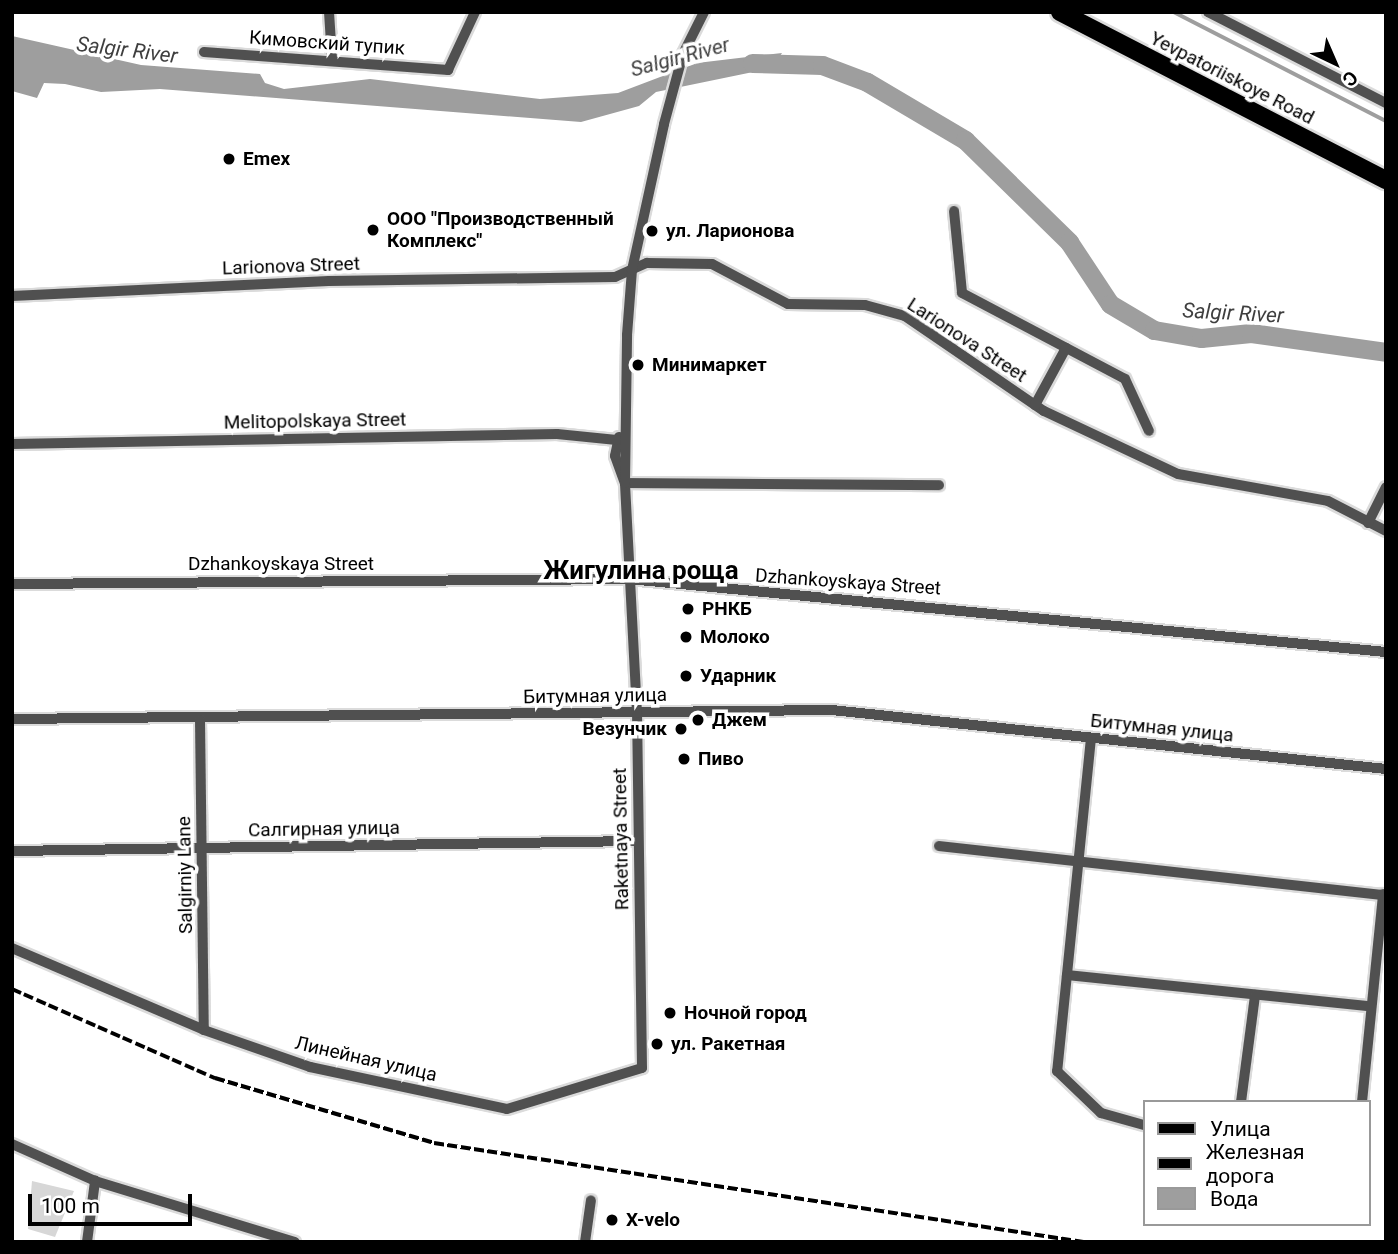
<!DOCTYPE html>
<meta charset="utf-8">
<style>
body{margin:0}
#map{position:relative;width:1398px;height:1254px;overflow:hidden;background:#fff;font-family:Roboto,sans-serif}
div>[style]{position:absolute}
.green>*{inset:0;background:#d7d7d7}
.water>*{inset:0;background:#9e9e9e}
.stream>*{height:3.5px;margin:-1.75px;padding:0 1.75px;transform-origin:1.75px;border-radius:1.75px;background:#9e9e9e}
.river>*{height:19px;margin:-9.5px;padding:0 9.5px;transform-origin:9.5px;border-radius:9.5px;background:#9e9e9e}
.roads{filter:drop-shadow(2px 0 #dbdbdb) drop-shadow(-2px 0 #dbdbdb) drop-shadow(0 2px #dbdbdb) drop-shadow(0 -2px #dbdbdb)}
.street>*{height:10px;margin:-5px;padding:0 5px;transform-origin:5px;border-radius:5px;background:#505050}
.primary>*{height:18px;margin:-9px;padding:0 9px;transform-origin:9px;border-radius:9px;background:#000}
.rail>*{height:3.5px;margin-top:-1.75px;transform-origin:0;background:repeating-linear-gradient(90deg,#000 0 10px,transparent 0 13.5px)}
.dots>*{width:19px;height:19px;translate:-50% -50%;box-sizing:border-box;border:4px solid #fff;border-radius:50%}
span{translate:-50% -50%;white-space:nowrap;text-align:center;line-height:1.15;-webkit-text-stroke:7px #fff;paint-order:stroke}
.street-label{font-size:19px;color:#000}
.poi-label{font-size:19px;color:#000;font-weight:700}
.left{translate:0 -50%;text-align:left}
.right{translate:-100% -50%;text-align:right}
.water-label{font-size:21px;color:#3f3f3f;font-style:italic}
.district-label{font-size:26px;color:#000;font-weight:700}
.frame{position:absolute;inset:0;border:14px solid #000;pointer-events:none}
.legend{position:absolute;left:1143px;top:1100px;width:228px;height:126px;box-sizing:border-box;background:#fff;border:2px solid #999;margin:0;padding:9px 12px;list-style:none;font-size:21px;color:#000}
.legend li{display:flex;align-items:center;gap:14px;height:35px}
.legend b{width:35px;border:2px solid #999}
.north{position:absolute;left:1300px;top:28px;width:70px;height:70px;-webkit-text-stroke:5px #fff;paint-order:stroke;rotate:136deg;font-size:19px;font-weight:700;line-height:28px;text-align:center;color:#000}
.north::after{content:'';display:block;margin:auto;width:24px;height:32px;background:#000;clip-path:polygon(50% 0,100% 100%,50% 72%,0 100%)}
.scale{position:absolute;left:28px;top:1194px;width:164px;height:32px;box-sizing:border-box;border:4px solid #000;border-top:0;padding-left:9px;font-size:21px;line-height:24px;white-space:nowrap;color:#000;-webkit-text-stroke:5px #fff;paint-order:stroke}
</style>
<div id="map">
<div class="green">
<i style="clip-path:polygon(32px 1181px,74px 1191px,55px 1237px,28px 1229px)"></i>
</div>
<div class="water">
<i style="clip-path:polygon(12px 36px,141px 65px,260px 74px,265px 83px,284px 89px,370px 79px,540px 99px,618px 93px,697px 63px,782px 53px,772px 68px,656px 92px,639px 106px,581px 122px,160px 89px,101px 92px,65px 84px,44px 83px,37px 98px,12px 91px)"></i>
</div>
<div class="stream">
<i style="left:1174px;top:12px;width:238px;rotate:27.2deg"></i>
</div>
<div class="river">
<i style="left:752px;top:63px;width:70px;rotate:1.6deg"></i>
<i style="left:822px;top:65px;width:48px;rotate:20.7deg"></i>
<i style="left:867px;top:82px;width:114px;rotate:30.6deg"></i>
<i style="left:965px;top:140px;width:146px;rotate:44.4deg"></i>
<i style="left:1069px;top:242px;width:74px;rotate:56.5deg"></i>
<i style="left:1110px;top:304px;width:51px;rotate:30.6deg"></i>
<i style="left:1154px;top:330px;width:48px;rotate:9.7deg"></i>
<i style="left:1201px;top:338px;width:50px;rotate:-5.7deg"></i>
<i style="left:1251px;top:333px;width:136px;rotate:8deg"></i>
</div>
<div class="roads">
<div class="street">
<i style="left:329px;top:12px;width:47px;rotate:86.3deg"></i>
<i style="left:1208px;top:12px;width:200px;rotate:27.1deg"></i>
<i style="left:204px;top:52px;width:245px;rotate:4.2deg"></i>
<i style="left:448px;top:70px;width:64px;rotate:-65deg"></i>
<i style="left:954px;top:211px;width:82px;rotate:84.4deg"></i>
<i style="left:962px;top:293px;width:184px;rotate:27.8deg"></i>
<i style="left:1125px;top:379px;width:57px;rotate:65.2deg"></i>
<i style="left:12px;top:296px;width:317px;rotate:-2.7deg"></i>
<i style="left:329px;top:281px;width:286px;rotate:-0.8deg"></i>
<i style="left:615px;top:277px;width:35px;rotate:-24deg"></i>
<i style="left:647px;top:263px;width:65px;rotate:0.9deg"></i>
<i style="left:712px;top:264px;width:86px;rotate:27.8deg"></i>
<i style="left:788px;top:304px;width:77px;rotate:0.7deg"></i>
<i style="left:865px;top:305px;width:41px;rotate:15.4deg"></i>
<i style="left:905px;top:316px;width:168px;rotate:34.4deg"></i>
<i style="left:1044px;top:411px;width:148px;rotate:25.2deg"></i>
<i style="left:1178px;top:474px;width:152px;rotate:10.2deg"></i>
<i style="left:1328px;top:501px;width:65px;rotate:27.3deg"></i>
<i style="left:1035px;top:405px;width:65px;rotate:-61.5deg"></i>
<i style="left:619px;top:437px;width:19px;rotate:102deg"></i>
<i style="left:615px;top:456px;width:29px;rotate:70deg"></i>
<i style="left:12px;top:444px;width:545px;rotate:-1.05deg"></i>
<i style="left:557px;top:434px;width:60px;rotate:5.7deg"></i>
<i style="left:625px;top:483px;width:314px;rotate:0.4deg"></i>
<i style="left:1368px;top:523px;width:40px;rotate:-63.4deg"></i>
<i style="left:12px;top:584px;width:617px;rotate:-0.46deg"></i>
<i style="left:629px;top:579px;width:761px;rotate:5.51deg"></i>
<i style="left:12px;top:719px;width:820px;rotate:-0.63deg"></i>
<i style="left:832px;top:710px;width:557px;rotate:6.08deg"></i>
<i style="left:200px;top:720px;width:310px;rotate:89.3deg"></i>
<i style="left:1091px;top:738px;width:335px;rotate:95.8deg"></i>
<i style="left:1057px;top:1071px;width:61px;rotate:43.7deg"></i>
<i style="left:1101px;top:1113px;width:45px;rotate:15.6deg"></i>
<i style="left:939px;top:846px;width:450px;rotate:6.3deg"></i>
<i style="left:12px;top:851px;width:625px;rotate:-0.92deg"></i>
<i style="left:12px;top:948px;width:209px;rotate:23.1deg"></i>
<i style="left:204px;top:1030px;width:112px;rotate:19.2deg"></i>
<i style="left:310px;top:1067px;width:201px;rotate:12deg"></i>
<i style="left:507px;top:1109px;width:141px;rotate:-16.9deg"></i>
<i style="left:642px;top:1068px;width:355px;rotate:-90.8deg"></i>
<i style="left:637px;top:713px;width:230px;rotate:-93deg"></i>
<i style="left:625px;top:483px;width:148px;rotate:-89.2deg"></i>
<i style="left:627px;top:335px;width:65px;rotate:-85.6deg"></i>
<i style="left:632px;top:270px;width:149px;rotate:-77.6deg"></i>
<i style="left:664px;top:124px;width:73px;rotate:-74.8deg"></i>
<i style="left:683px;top:54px;width:47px;rotate:-63.4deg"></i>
<i style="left:1067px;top:975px;width:304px;rotate:5.9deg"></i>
<i style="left:1241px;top:1102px;width:108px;rotate:-82.5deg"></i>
<i style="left:1362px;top:1102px;width:209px;rotate:-84.2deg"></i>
<i style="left:12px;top:1144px;width:91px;rotate:24deg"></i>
<i style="left:95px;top:1181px;width:209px;rotate:17deg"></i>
<i style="left:87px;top:1242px;width:62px;rotate:-82.5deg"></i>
<i style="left:585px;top:1242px;width:42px;rotate:-81.9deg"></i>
</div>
<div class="primary">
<i style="left:1060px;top:12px;width:367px;rotate:27.3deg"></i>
</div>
</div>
<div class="rail">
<i style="left:12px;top:989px;width:222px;rotate:23.7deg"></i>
<i style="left:215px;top:1078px;width:228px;rotate:16.5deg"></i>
<i style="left:434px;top:1143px;width:657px;rotate:8.66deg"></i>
</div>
<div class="dots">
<i style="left:229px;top:159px;background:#000"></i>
<i style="left:373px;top:230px;background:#000"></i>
<i style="left:652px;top:231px;background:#000"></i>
<i style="left:638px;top:365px;background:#000"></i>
<i style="left:688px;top:609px;background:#000"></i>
<i style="left:686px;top:637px;background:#000"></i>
<i style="left:686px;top:676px;background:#000"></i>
<i style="left:698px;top:720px;background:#000"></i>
<i style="left:681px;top:729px;background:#000"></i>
<i style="left:684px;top:759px;background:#000"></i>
<i style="left:670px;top:1013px;background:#000"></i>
<i style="left:657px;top:1044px;background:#000"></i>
<i style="left:612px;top:1220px;background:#000"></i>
</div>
<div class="street-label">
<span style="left:327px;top:43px;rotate:4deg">Кимовский тупик</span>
<span style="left:1232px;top:78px;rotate:27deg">Yevpatoriiskoye Road</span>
<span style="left:291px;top:266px;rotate:-2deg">Larionova Street</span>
<span style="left:967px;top:340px;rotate:33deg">Larionova Street</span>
<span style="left:315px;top:421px;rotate:-1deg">Melitopolskaya Street</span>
<span style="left:281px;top:564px">Dzhankoyskaya Street</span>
<span style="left:848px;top:582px;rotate:4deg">Dzhankoyskaya Street</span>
<span style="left:595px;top:696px;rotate:-1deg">Битумная улица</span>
<span style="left:1162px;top:728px;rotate:6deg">Битумная улица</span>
<span style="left:324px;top:829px;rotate:-1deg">Салгирная улица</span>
<span style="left:621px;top:839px;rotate:-91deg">Raketnaya Street</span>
<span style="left:185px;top:875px;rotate:-91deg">Salgirniy Lane</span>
<span style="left:366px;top:1059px;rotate:13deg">Линейная улица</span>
</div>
<div class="poi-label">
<span class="left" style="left:243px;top:159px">Emex</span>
<span class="left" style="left:387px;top:230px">ООО "Производственный<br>Комплекс"</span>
<span class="left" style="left:666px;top:231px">ул. Ларионова</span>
<span class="left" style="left:652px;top:365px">Минимаркет</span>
<span class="left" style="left:702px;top:609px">РНКБ</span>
<span class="left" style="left:700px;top:637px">Молоко</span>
<span class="left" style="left:700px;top:676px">Ударник</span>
<span class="left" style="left:712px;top:720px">Джем</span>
<span class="right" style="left:667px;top:729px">Везунчик</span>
<span class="left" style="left:698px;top:759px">Пиво</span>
<span class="left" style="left:684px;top:1013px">Ночной город</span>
<span class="left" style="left:671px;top:1044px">ул. Ракетная</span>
<span class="left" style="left:626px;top:1220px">X-velo</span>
</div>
<div class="water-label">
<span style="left:127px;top:50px;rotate:7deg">Salgir River</span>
<span style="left:680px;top:57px;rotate:-15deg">Salgir River</span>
<span style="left:1233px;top:313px;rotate:3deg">Salgir River</span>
</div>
<div class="district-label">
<span style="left:641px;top:571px">Жигулина роща</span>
</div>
<div class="frame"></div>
<ul class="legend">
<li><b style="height:9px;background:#000"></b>Улица</li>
<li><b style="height:9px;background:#000"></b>Железная дорога</li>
<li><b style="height:19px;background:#9e9e9e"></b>Вода</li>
</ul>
<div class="north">С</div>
<div class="scale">100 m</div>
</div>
